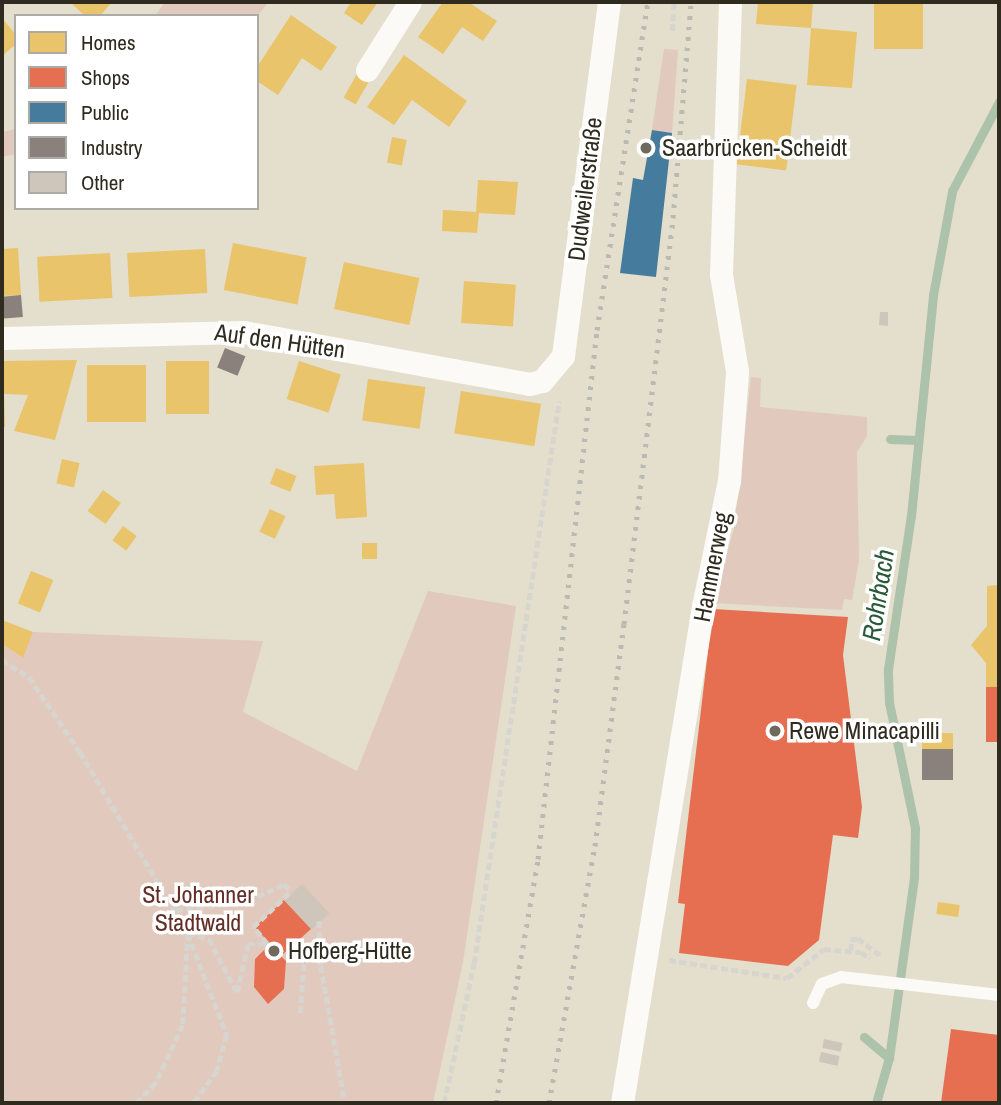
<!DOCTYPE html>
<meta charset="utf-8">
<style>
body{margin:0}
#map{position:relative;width:1001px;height:1105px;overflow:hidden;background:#e4decc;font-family:"Archivo Narrow",sans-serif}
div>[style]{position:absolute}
.green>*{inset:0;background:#e1c9bd}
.homes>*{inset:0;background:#e9c46a;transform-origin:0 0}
.shops>*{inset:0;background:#e76f51;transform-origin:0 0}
.public>*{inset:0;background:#457b9d}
.industry>*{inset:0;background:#8a817c;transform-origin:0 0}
.stream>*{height:9px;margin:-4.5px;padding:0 4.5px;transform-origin:4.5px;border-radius:4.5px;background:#adc2ab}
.building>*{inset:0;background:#cec6ba;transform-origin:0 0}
.path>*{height:4.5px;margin-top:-2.25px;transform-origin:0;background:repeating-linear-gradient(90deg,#d7d5cf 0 7px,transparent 0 10.5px)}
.lane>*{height:12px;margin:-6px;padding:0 6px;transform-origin:6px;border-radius:6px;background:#fbfaf7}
.street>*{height:23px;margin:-11.5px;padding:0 11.5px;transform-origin:11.5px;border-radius:11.5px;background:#fbfaf7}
.rail>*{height:5px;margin-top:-2.5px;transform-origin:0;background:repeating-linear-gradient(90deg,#bab9b4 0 3.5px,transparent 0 10.5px)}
.dots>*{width:19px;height:19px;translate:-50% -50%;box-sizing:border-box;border:4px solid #fff;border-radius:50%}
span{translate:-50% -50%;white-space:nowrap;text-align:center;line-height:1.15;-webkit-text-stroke:7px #fff;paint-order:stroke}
.poi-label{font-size:24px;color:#2f2b1f}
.left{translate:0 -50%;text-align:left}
.street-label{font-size:24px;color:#2f2b1f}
.park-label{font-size:24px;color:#642e28}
.water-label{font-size:26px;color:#285a36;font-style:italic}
.frame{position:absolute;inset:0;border:4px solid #2f2b1f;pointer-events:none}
.legend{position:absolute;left:14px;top:14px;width:245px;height:196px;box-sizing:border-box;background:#fff;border:2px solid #acaaa5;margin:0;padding:9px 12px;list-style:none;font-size:21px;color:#2f2b1f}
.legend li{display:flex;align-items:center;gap:14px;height:35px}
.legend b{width:35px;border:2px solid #acaaa5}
</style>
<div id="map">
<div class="green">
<i style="clip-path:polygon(165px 2px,268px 2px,257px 17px,155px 16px)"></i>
<i style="clip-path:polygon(664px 49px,678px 50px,672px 133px,652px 130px)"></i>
<i style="clip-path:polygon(16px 129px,16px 154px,2px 157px,2px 132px)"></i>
<i style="clip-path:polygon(751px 377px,761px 378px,760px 407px,867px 417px,867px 436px,857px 452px,859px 560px,852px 600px,844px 599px,842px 610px,714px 603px,734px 528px)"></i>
<i style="clip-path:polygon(428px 591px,516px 606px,463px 962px,433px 1103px,2px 1103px,2px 644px,22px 658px,33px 632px,263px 641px,243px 712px,357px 771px)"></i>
</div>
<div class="homes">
<i style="clip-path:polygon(70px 2px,112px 2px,100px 16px,85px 16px)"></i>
<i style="clip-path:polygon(351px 2px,378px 2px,362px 25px,344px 13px)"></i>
<i style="clip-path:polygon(443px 2px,468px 2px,497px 21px,483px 41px,462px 27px,443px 54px,418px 37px)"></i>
<i style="clip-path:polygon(758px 2px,813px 2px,811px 28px,857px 32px,852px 88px,807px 85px,811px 28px,756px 24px)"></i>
<i style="left:874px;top:2px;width:49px;height:47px"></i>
<i style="clip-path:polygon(291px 15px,337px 47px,321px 71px,302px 58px,278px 95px,257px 81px,257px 67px)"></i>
<i style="clip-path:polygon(2px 18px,16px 35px,16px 44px,2px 56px)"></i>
<i style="clip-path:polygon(404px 55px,467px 101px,449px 127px,412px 100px,394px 125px,367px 107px)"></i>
<i style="left:357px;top:74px;width:14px;height:27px;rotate:30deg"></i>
<i style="left:747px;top:79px;width:50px;height:86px;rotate:7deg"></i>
<i style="left:392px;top:137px;width:15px;height:26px;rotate:11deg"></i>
<i style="clip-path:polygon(478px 180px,518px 182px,515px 215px,479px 213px,477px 233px,442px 231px,443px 210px,476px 212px)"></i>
<i style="left:233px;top:243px;width:75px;height:48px;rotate:11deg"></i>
<i style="clip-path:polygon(18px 248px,21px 295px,2px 296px,2px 249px)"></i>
<i style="left:205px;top:249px;width:44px;height:78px;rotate:87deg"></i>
<i style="left:110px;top:253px;width:45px;height:73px;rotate:87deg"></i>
<i style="left:344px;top:262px;width:77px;height:48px;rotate:12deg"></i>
<i style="left:464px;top:281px;width:52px;height:42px;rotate:4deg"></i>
<i style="clip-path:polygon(77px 360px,55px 440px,14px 431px,28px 395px,4px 394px,5px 427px,2px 427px,2px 361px)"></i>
<i style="left:209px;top:361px;width:53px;height:43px;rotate:90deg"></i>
<i style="left:299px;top:361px;width:44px;height:40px;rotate:18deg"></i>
<i style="left:87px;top:365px;width:59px;height:57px"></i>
<i style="left:368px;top:379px;width:58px;height:42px;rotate:8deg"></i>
<i style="left:461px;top:391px;width:81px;height:43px;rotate:9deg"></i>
<i style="left:62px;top:459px;width:18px;height:25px;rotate:13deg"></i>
<i style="clip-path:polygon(364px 463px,367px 517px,336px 519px,334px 494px,316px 495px,314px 466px)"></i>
<i style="left:276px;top:468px;width:22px;height:17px;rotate:21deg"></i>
<i style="left:103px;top:490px;width:22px;height:26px;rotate:36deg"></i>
<i style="left:270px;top:509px;width:17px;height:25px;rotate:25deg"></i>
<i style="left:123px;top:526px;width:17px;height:18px;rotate:36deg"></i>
<i style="left:362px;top:543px;width:15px;height:16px"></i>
<i style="left:31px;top:571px;width:24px;height:35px;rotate:22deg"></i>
<i style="clip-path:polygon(999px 585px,999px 687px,986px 687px,986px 663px,971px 645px,987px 626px,987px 586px)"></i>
<i style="clip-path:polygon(2px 620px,33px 632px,23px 658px,2px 644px)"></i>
<i style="left:922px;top:733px;width:31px;height:16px"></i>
<i style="left:938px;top:902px;width:22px;height:12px;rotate:8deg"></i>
</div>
<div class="shops">
<i style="clip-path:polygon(713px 609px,848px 617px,843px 655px,862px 807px,858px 838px,833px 835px,819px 940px,788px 966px,679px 953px,685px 904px,678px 903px)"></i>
<i style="left:986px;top:687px;width:13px;height:55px"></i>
<i style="clip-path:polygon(284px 900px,311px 929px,281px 956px,286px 961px,284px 989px,268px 1004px,254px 987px,255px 959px,270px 944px,255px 927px)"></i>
<i style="clip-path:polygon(951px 1029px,999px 1035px,999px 1103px,941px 1103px)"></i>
</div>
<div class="public">
<i style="clip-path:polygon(652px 130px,672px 133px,656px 277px,620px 273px,633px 178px,643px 180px)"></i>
</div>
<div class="industry">
<i style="left:21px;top:295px;width:22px;height:19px;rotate:85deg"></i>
<i style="left:225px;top:348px;width:22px;height:21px;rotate:22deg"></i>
<i style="left:922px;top:749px;width:31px;height:31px"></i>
</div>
<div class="stream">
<i style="left:890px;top:439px;width:28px;rotate:2deg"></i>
<i style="left:864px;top:1037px;width:33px;rotate:40deg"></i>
<i style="left:876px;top:1103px;width:47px;rotate:-73.9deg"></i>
<i style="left:889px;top:1058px;width:182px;rotate:-82.1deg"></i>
<i style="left:914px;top:878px;width:50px;rotate:-88.9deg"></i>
<i style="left:915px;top:828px;width:128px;rotate:-101.7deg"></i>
<i style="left:889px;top:703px;width:34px;rotate:-92deg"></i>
<i style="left:888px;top:669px;width:155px;rotate:-81.5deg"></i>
<i style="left:911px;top:516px;width:222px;rotate:-84.3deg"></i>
<i style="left:933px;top:295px;width:106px;rotate:-79.6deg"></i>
<i style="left:952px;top:191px;width:101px;rotate:-62.2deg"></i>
</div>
<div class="building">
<i style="clip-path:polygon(880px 312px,888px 312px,888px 326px,879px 325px)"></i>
<i style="left:302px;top:884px;width:40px;height:24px;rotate:47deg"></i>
<i style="left:824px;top:1039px;width:19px;height:9px;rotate:12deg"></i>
<i style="left:821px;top:1052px;width:19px;height:10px;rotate:12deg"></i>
</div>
<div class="path">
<i style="left:672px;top:31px;width:29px;rotate:-86deg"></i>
<i style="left:2px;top:660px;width:32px;rotate:32deg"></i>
<i style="left:29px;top:677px;width:91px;rotate:55.8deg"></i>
<i style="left:80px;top:752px;width:211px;rotate:59.2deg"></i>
<i style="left:188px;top:933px;width:92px;rotate:93.1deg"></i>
<i style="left:183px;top:1025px;width:64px;rotate:115deg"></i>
<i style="left:156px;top:1083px;width:28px;rotate:134deg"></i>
<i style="left:176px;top:910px;width:73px;rotate:-7.1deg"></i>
<i style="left:248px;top:901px;width:40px;rotate:-25deg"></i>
<i style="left:284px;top:884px;width:10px;rotate:45deg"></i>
<i style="left:319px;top:921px;width:45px;rotate:87.5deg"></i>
<i style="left:321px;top:966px;width:139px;rotate:80.1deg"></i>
<i style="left:188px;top:933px;width:22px;rotate:16deg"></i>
<i style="left:209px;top:939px;width:60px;rotate:62.2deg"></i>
<i style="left:237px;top:992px;width:49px;rotate:-77.1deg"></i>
<i style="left:248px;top:944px;width:19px"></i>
<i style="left:267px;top:944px;width:22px;rotate:-129deg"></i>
<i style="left:253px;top:927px;width:52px;rotate:-43.5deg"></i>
<i style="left:188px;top:934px;width:108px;rotate:68.9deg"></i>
<i style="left:227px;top:1035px;width:37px;rotate:106deg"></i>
<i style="left:217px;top:1071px;width:39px;rotate:126deg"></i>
<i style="left:851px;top:951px;width:11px;rotate:-90deg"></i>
<i style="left:851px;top:940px;width:7px;rotate:-16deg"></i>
<i style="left:858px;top:938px;width:28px;rotate:38deg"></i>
<i style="left:669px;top:960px;width:119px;rotate:8.7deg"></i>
<i style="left:787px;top:978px;width:47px;rotate:-38.1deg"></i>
<i style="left:824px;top:949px;width:37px;rotate:5deg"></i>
<i style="left:861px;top:952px;width:11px;rotate:38deg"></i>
<i style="left:300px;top:1013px;width:53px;rotate:-85.7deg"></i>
<i style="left:304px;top:960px;width:18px;rotate:-34deg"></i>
<i style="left:444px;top:1103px;width:143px;rotate:-77.9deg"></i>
<i style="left:474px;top:963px;width:568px;rotate:-81.4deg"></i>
</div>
<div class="lane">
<i style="left:813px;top:1003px;width:21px;rotate:-65deg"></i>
<i style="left:822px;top:984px;width:20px;rotate:-20deg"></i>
<i style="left:841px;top:977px;width:159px;rotate:6.5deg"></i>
</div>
<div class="street">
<i style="left:367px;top:70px;width:80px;rotate:-57.7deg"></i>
<i style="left:2px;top:338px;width:242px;rotate:-1.4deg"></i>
<i style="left:244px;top:332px;width:290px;rotate:10.3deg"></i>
<i style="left:529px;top:384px;width:13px;rotate:-13deg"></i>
<i style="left:542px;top:381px;width:33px;rotate:-50deg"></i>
<i style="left:563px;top:356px;width:357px;rotate:-82.6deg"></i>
<i style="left:622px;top:1103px;width:504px;rotate:-80.74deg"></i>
<i style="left:703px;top:606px;width:128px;rotate:-78.3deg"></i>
<i style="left:729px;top:481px;width:110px;rotate:-85.8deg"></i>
<i style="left:737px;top:371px;width:98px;rotate:-99.4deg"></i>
<i style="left:721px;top:274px;width:272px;rotate:-88.1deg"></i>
</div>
<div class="rail">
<i style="left:496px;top:1103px;width:248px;rotate:-80.2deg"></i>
<i style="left:538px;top:859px;width:532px;rotate:-83.64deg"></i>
<i style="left:597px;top:330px;width:332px;rotate:-81.2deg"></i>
<i style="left:549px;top:1103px;width:261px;rotate:-79.9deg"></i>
<i style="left:595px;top:846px;width:224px;rotate:-82.6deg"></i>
<i style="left:624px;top:624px;width:409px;rotate:-83.1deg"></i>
<i style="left:673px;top:218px;width:217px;rotate:-85.2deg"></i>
</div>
<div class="dots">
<i style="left:646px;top:148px;background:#6e6a5c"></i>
<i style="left:775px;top:731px;background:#6e6a5c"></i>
<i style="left:274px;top:951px;background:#6e6a5c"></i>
</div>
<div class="poi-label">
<span class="left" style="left:662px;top:148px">Saarbrücken-Scheidt</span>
<span class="left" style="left:789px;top:731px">Rewe Minacapilli</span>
<span class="left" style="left:288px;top:951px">Hofberg-Hütte</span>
</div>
<div class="street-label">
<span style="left:585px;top:189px;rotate:-83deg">Dudweilerstraße</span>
<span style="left:280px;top:341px;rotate:8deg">Auf den Hütten</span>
<span style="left:712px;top:567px;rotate:-79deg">Hammerweg</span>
</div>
<div class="park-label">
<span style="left:198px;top:909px">St. Johanner<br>Stadtwald</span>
</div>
<div class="water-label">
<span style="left:878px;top:595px;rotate:-81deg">Rohrbach</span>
</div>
<div class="frame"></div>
<ul class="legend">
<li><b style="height:19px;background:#e9c46a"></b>Homes</li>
<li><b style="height:19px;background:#e76f51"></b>Shops</li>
<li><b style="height:19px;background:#457b9d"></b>Public</li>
<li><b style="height:19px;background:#8a817c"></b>Industry</li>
<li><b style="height:19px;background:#cec6ba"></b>Other</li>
</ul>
</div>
